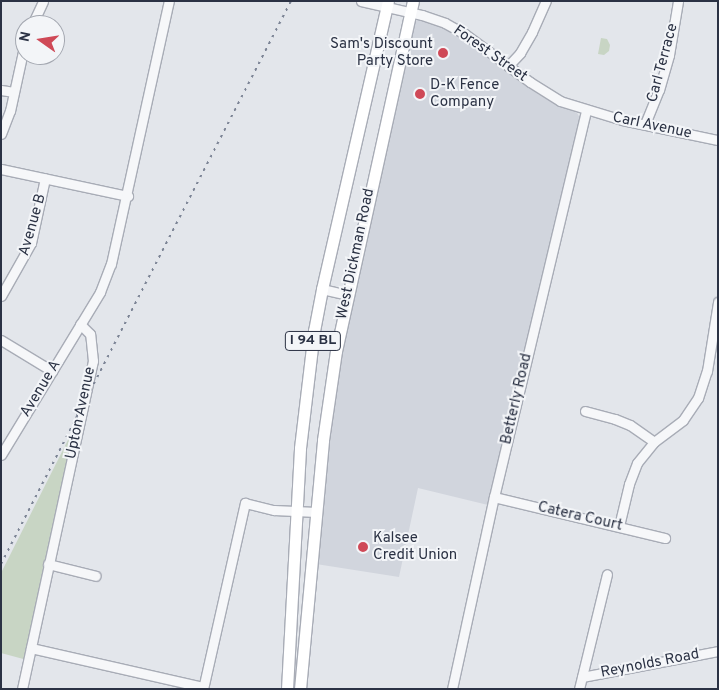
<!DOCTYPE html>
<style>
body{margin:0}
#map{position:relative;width:719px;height:690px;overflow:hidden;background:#e3e6eb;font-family:Overpass,sans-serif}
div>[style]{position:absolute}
.built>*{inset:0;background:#d1d5dd}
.green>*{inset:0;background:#c8d5c4}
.roads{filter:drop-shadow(1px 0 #a8acb6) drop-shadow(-1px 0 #a8acb6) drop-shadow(0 1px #a8acb6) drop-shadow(0 -1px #a8acb6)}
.minor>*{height:9px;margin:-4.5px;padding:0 4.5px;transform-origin:4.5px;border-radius:4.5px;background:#f6f7f9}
.major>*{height:11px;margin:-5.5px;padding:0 5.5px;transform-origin:5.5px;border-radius:5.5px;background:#fff}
.rail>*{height:2px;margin-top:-1px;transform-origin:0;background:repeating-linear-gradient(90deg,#7c8495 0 2.5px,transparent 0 7.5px)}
.dots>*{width:14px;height:14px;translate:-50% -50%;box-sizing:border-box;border:2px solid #f3f5f8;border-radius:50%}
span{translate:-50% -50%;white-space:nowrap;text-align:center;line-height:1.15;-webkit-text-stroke:4px #f3f5f8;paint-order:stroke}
.shield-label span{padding:1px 4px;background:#f3f5f8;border:1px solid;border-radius:4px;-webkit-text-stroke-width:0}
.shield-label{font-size:14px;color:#2b3244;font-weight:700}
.poi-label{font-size:15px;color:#2b3244}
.right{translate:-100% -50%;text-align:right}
.left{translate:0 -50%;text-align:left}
.street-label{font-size:15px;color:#2b3244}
.frame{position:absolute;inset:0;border:2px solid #2b3244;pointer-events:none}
.north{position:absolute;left:15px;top:15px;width:50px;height:50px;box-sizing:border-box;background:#f3f5f8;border:1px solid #a3a7b0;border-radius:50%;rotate:283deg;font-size:14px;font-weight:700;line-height:20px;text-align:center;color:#2b3244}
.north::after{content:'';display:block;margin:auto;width:18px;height:22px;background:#cf4957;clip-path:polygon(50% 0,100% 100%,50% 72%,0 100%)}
</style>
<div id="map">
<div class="built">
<i style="clip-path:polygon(417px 20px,425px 20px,445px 27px,464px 38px,538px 94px,577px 113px,580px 118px,488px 505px,418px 488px,399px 577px,316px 564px,337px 364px,413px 23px)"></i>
</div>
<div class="green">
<i style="clip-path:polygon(601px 38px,607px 39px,610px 45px,609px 51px,604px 55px,598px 54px)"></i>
<i style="clip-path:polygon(80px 416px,27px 660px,1px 653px,1px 573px)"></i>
</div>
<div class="roads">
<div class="minor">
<i style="left:361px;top:1px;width:63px;rotate:12.9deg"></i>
<i style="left:422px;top:15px;width:24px;rotate:19deg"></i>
<i style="left:445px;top:23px;width:23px;rotate:29deg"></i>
<i style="left:465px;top:34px;width:81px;rotate:36.4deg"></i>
<i style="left:530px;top:82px;width:36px;rotate:32deg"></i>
<i style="left:560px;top:101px;width:65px;rotate:17deg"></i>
<i style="left:622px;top:120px;width:98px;rotate:11.8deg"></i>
<i style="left:32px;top:25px;width:26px;rotate:-65deg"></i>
<i style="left:508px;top:66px;width:18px;rotate:-47deg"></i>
<i style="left:520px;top:53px;width:24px;rotate:-60deg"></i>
<i style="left:532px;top:32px;width:34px;rotate:-66deg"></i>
<i style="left:1px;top:90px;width:13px;rotate:9deg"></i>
<i style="left:645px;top:124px;width:37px;rotate:-68deg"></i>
<i style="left:659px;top:90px;width:36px;rotate:-74deg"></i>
<i style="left:669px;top:55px;width:55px;rotate:-80.5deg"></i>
<i style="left:1px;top:134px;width:25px;rotate:-69deg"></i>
<i style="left:10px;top:111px;width:71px;rotate:-77.7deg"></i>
<i style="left:1px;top:169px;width:130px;rotate:12deg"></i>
<i style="left:322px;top:289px;width:26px;rotate:13deg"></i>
<i style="left:1px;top:296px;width:61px;rotate:-60.5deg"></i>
<i style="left:31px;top:243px;width:66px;rotate:-77.8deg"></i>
<i style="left:1px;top:340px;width:60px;rotate:31.3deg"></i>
<i style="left:585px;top:411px;width:31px;rotate:15deg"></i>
<i style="left:615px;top:419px;width:16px;rotate:22deg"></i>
<i style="left:630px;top:425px;width:29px;rotate:35deg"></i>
<i style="left:1px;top:455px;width:191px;rotate:-58.7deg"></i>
<i style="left:100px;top:292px;width:30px;rotate:-69deg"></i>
<i style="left:111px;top:264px;width:269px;rotate:-77.6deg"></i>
<i style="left:494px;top:497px;width:176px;rotate:13.5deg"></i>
<i style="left:619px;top:526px;width:43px;rotate:-76.6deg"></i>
<i style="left:629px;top:484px;width:22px;rotate:-69deg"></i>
<i style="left:637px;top:463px;width:27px;rotate:-51deg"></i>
<i style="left:654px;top:442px;width:36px;rotate:-37deg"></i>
<i style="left:683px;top:420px;width:27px;rotate:-56deg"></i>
<i style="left:698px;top:398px;width:28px;rotate:-72deg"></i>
<i style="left:707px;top:371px;width:70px;rotate:-80.9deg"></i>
<i style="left:48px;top:564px;width:49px;rotate:14deg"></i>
<i style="left:31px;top:648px;width:176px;rotate:12.8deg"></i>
<i style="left:582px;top:677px;width:138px;rotate:-10.8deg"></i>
<i style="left:22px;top:689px;width:336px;rotate:-77.8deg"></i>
<i style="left:93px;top:361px;width:27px;rotate:-96deg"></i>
<i style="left:90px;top:334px;width:14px;rotate:-135deg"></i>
<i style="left:203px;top:689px;width:191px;rotate:-77.3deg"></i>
<i style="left:245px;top:503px;width:30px;rotate:14deg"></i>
<i style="left:274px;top:510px;width:42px;rotate:2.7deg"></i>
<i style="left:452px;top:689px;width:197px;rotate:-77.7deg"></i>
<i style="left:494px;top:497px;width:398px;rotate:-76.6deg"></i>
<i style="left:579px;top:689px;width:118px;rotate:-76.3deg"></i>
</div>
<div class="major">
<i style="left:287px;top:689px;width:241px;rotate:-86.9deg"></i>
<i style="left:300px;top:448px;width:118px;rotate:-83.2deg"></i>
<i style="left:314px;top:331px;width:43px;rotate:-79.2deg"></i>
<i style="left:322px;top:289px;width:295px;rotate:-77.1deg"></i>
<i style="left:300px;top:689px;width:250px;rotate:-84.7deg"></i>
<i style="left:323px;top:440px;width:90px;rotate:-81.7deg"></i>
<i style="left:336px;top:351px;width:358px;rotate:-77.6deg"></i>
</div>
</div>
<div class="rail">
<i style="left:1px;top:564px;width:633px;rotate:-62.75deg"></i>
</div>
<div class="dots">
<i style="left:443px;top:53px;background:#cf4957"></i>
<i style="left:420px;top:94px;background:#cf4957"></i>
<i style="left:363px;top:547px;background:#cf4957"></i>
</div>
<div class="shield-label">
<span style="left:313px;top:341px">I 94 BL</span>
</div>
<div class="poi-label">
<span class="right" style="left:433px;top:53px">Sam's Discount<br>Party Store</span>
<span class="left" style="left:430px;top:94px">D-K Fence<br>Company</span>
<span class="left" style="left:373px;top:547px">Kalsee<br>Credit Union</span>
</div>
<div class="street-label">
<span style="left:490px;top:54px;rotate:35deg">Forest Street</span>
<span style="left:663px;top:63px;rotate:-75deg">Carl Terrace</span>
<span style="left:652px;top:126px;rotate:12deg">Carl Avenue</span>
<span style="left:33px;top:225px;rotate:-74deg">Avenue B</span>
<span style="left:356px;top:254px;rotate:-78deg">West Dickman Road</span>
<span style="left:41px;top:389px;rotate:-59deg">Avenue A</span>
<span style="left:517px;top:399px;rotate:-77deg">Betterly Road</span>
<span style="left:81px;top:413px;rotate:-78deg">Upton Avenue</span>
<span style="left:580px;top:517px;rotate:13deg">Catera Court</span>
<span style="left:650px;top:664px;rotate:-11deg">Reynolds Road</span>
</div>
<div class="frame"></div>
<div class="north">N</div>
</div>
